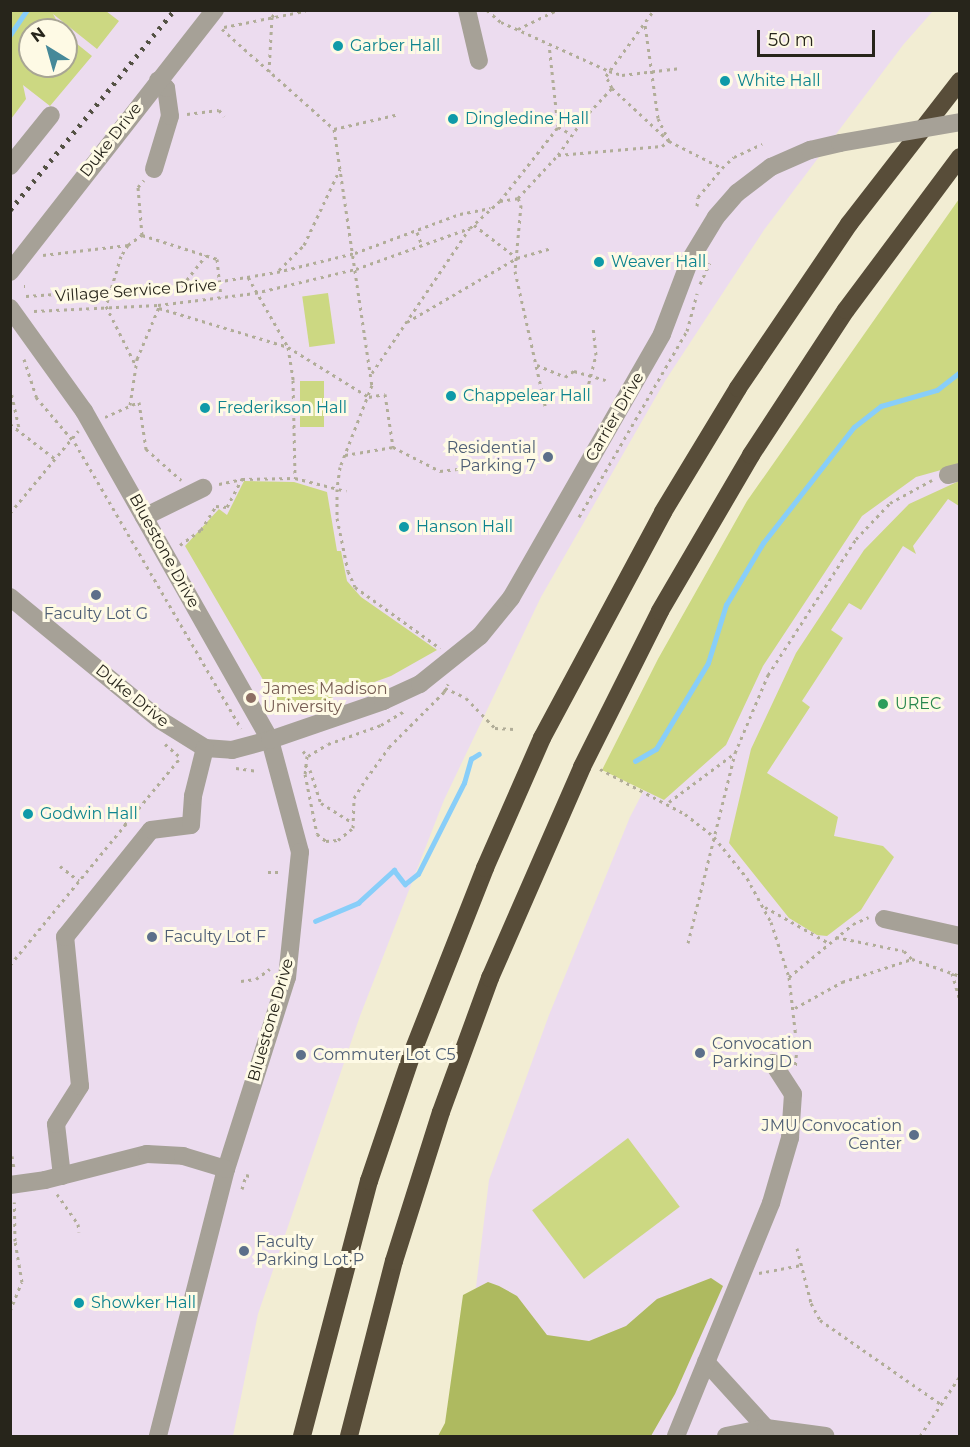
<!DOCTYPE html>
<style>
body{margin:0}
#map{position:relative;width:970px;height:1447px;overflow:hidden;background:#f2edd3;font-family:Montserrat,sans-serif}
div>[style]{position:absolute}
.education>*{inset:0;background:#ecdcef}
.green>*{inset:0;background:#ccd882;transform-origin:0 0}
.forest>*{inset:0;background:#aeba60}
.stream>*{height:4.5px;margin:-2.25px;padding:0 2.25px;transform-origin:2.25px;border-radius:2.25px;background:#88cef9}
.path>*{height:3px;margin-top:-1.5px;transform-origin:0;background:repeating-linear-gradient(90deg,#b1ad98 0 3px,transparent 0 7.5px)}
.minor>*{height:18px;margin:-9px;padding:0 9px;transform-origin:9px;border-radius:9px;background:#a6a197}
.highway>*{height:18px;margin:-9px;padding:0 9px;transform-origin:9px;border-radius:9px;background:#584d39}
.rail>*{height:4.5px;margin-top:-2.25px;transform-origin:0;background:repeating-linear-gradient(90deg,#535143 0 3px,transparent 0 9px)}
.minor-bridge>*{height:18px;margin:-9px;padding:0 9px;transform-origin:9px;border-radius:9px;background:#a6a197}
.dots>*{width:16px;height:16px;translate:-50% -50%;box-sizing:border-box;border:3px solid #fefae5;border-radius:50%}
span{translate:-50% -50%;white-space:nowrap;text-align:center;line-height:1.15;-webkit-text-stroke:6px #fefae5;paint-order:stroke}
.culture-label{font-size:16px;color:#0d838f}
.left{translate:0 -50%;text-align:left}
.street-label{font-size:16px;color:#27251b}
.service-label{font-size:16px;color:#4e5e75}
.right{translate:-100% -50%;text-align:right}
.education-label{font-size:16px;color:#785e54}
.leisure-label{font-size:16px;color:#27864d}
.frame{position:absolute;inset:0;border:12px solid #27251b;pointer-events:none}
.north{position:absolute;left:18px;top:18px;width:60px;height:60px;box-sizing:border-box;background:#fefae5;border:2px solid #a8a594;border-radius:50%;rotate:323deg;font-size:16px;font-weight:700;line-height:24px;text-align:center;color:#27251b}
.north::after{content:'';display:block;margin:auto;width:21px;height:27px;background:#468999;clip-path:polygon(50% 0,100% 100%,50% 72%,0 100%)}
.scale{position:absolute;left:757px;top:30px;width:118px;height:27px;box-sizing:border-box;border:3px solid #27251b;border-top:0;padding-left:8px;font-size:18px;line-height:21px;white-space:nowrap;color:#27251b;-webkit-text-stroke:4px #fefae5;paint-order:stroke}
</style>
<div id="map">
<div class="education">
<i style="clip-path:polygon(evenodd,10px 11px,933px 11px,903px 45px,764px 230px,665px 381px,541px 597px,444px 800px,360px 1016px,258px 1314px,233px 1436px,11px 1436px,10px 11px,30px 30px,66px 30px,66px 66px,30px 66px,30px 30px)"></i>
<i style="clip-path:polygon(959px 272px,959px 1436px,454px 1436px,460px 1419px,489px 1180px,549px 1015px,630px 817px,736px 612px)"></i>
</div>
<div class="green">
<i style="clip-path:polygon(11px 11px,106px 11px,119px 21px,97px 49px,53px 14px,62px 30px,30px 30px,30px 66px,66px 66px,66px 35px,92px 56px,50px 106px,23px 85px,26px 99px,11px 119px)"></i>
<i style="clip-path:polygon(959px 199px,959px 465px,916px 477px,862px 516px,763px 666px,726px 745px,664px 800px,602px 770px,658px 659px,747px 501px)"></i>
<i style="left:328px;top:293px;width:51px;height:26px;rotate:82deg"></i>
<i style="left:300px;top:381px;width:24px;height:46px"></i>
<i style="clip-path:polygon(244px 481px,294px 482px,327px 492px,337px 551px,341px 551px,347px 581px,361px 597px,437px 650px,391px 676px,303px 708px,283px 708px,276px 702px,185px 546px,219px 509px,227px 515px)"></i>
<i style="clip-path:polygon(959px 481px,959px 506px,948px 499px,913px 546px,916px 554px,903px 546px,861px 610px,849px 603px,831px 630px,843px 638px,802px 701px,810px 707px,767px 773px,838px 817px,834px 836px,883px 846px,894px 857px,861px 910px,827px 936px,817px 935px,789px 918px,729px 843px,751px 749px,796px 653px,864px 550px,909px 504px)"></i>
<i style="left:628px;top:1138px;width:86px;height:120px;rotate:53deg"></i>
</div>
<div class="forest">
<i style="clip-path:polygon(711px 1278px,723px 1286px,675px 1394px,651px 1436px,438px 1436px,445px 1423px,463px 1295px,488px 1282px,499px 1286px,517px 1296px,547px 1335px,589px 1341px,626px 1326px,657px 1299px)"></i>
</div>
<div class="stream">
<i style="left:10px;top:35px;width:30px;rotate:-56deg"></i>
<i style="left:635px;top:761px;width:24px;rotate:-30deg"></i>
<i style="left:656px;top:749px;width:100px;rotate:-58.8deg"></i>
<i style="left:708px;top:663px;width:61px;rotate:-72.8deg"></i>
<i style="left:726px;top:605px;width:72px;rotate:-59.2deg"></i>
<i style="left:763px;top:543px;width:147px;rotate:-51.9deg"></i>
<i style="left:854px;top:427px;width:34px;rotate:-38deg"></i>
<i style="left:881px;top:406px;width:58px;rotate:-15.9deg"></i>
<i style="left:937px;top:390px;width:29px;rotate:-38deg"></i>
<i style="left:315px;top:921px;width:47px;rotate:-22.7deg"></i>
<i style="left:358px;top:903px;width:49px;rotate:-42.5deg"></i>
<i style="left:394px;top:870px;width:18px;rotate:52deg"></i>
<i style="left:405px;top:884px;width:16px;rotate:-38deg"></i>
<i style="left:418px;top:874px;width:102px;rotate:-63.2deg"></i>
<i style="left:464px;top:783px;width:25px;rotate:-74deg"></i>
<i style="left:471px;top:759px;width:9px;rotate:-32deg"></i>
</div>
<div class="path">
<i style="left:487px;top:10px;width:18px;rotate:41deg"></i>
<i style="left:501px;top:22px;width:119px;rotate:24.4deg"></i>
<i style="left:609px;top:71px;width:14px;rotate:17deg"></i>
<i style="left:622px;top:75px;width:59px;rotate:-6.8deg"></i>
<i style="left:224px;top:27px;width:83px;rotate:-11.2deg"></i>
<i style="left:222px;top:29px;width:150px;rotate:41.8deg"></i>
<i style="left:334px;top:129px;width:259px;rotate:81.6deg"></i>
<i style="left:372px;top:385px;width:88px;rotate:111.3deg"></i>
<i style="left:340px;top:467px;width:22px;rotate:98deg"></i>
<i style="left:337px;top:489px;width:29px;rotate:90deg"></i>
<i style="left:337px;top:518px;width:54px;rotate:78.3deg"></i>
<i style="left:348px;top:571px;width:17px;rotate:66deg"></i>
<i style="left:355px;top:587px;width:105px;rotate:35.7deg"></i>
<i style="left:518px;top:29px;width:43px;rotate:-26deg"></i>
<i style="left:269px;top:72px;width:55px;rotate:-86.9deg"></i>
<i style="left:272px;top:17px;width:9px;rotate:-54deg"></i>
<i style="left:612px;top:88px;width:78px;rotate:42.9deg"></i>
<i style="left:669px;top:141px;width:25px;rotate:-116deg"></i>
<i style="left:658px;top:118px;width:95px;rotate:-97.9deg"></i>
<i style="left:187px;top:114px;width:32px;rotate:-7deg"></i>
<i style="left:219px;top:110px;width:8px;rotate:50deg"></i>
<i style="left:558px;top:127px;width:15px;rotate:28deg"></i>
<i style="left:334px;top:129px;width:67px;rotate:-13deg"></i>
<i style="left:558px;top:155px;width:104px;rotate:-4.9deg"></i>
<i style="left:662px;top:146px;width:9px;rotate:-36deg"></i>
<i style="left:669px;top:141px;width:59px;rotate:27deg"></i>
<i style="left:518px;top:198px;width:8px;rotate:67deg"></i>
<i style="left:521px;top:205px;width:66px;rotate:95.2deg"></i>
<i style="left:515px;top:271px;width:142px;rotate:77.4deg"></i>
<i style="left:500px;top:201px;width:94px;rotate:-51.9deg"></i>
<i style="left:558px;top:127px;width:83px;rotate:-96.2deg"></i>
<i style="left:697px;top:206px;width:9px;rotate:-84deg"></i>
<i style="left:698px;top:197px;width:38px;rotate:-50deg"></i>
<i style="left:722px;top:168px;width:16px;rotate:-43deg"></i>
<i style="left:734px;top:157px;width:31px;rotate:-25deg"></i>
<i style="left:474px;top:225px;width:54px;rotate:37.5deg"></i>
<i style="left:417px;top:232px;width:15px;rotate:70deg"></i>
<i style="left:142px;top:235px;width:48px;rotate:-94.8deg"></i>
<i style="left:138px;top:187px;width:9px;rotate:-49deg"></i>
<i style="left:128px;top:245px;width:13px;rotate:122deg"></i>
<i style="left:121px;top:256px;width:52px;rotate:106.7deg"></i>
<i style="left:106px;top:306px;width:67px;rotate:63.4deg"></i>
<i style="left:43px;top:255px;width:86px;rotate:-6.7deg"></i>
<i style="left:128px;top:245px;width:17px;rotate:-36deg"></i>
<i style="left:142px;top:235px;width:79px;rotate:17.7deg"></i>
<i style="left:217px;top:259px;width:38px;rotate:84deg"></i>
<i style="left:279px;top:270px;width:35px;rotate:-45deg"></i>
<i style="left:304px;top:245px;width:84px;rotate:-64.7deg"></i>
<i style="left:248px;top:277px;width:81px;rotate:60.3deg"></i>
<i style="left:288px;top:347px;width:33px;rotate:81deg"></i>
<i style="left:293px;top:380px;width:98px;rotate:88.8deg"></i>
<i style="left:700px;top:284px;width:23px;rotate:-65deg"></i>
<i style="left:24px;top:286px;width:1px"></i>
<i style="left:182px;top:286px;width:39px;rotate:-52deg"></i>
<i style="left:26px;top:296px;width:177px;rotate:-3.9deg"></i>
<i style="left:203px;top:284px;width:75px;rotate:-9.2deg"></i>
<i style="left:277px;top:272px;width:80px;rotate:-13.7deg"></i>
<i style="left:355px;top:253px;width:112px;rotate:-20.4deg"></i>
<i style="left:460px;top:214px;width:31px;rotate:-11deg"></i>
<i style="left:159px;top:308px;width:135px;rotate:16.8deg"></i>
<i style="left:288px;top:347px;width:95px;rotate:31.7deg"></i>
<i style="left:369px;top:397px;width:16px;rotate:-11deg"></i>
<i style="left:385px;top:394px;width:54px;rotate:81.4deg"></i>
<i style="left:34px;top:311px;width:124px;rotate:-2.8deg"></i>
<i style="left:158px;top:305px;width:98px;rotate:-7.1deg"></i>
<i style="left:255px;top:293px;width:104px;rotate:-13.4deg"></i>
<i style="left:356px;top:269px;width:121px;rotate:-19.8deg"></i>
<i style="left:470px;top:228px;width:40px;rotate:-42deg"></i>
<i style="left:500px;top:201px;width:18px;rotate:-9deg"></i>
<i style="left:518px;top:198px;width:59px;rotate:-47.1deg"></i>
<i style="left:558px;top:155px;width:45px;rotate:-54.9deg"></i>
<i style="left:584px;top:118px;width:41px;rotate:-47deg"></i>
<i style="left:612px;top:88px;width:13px;rotate:-117deg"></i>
<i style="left:606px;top:76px;width:82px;rotate:-54deg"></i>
<i style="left:407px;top:322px;width:127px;rotate:-30.2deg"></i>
<i style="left:517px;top:258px;width:37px;rotate:-16deg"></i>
<i style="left:24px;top:359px;width:40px;rotate:72deg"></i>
<i style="left:36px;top:397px;width:60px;rotate:49.7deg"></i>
<i style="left:75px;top:443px;width:330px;rotate:59.8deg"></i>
<i style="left:537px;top:365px;width:30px;rotate:23deg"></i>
<i style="left:565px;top:377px;width:11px;rotate:-34deg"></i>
<i style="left:574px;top:371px;width:33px;rotate:16deg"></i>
<i style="left:372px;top:373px;width:174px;rotate:-56deg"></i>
<i style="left:10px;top:387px;width:42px;rotate:77.6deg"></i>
<i style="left:585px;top:398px;width:44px;rotate:-75.7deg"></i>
<i style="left:596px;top:355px;width:28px;rotate:-96deg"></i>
<i style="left:130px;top:405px;width:47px;rotate:-81.3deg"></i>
<i style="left:137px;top:359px;width:56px;rotate:-67.1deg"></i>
<i style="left:105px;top:417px;width:37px;rotate:-24deg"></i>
<i style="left:139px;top:402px;width:48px;rotate:81.5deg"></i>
<i style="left:146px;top:449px;width:47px;rotate:41.5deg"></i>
<i style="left:10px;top:424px;width:56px;rotate:37.7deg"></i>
<i style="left:345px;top:455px;width:49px;rotate:-9.5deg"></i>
<i style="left:393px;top:447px;width:53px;rotate:27.1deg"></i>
<i style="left:440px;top:471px;width:79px;rotate:-6.6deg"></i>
<i style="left:219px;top:484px;width:24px;rotate:-12deg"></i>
<i style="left:242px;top:479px;width:53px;rotate:-1.1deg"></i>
<i style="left:295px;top:478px;width:53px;rotate:14.3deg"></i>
<i style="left:10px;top:513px;width:107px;rotate:-50.3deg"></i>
<i style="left:579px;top:517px;width:215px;rotate:-59.9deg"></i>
<i style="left:687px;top:331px;width:39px;rotate:-75deg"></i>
<i style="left:180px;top:545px;width:26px;rotate:-36deg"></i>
<i style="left:201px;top:530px;width:28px;rotate:-58deg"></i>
<i style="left:216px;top:506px;width:11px;rotate:5deg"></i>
<i style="left:227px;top:507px;width:32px;rotate:-62deg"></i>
<i style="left:445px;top:688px;width:23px;rotate:25deg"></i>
<i style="left:466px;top:698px;width:42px;rotate:46deg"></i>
<i style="left:495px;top:728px;width:20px;rotate:3deg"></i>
<i style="left:165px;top:744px;width:20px;rotate:41deg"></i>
<i style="left:303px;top:751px;width:6px;rotate:51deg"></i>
<i style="left:307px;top:756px;width:18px;rotate:96deg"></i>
<i style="left:305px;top:774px;width:61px;rotate:78.7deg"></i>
<i style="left:317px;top:834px;width:11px;rotate:38deg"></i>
<i style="left:326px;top:841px;width:12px;rotate:-5deg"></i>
<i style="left:338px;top:840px;width:19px;rotate:-39deg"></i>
<i style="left:353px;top:828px;width:30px;rotate:-88deg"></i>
<i style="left:354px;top:798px;width:22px;rotate:-58deg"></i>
<i style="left:366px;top:779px;width:39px;rotate:-54deg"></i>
<i style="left:389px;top:747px;width:78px;rotate:-45deg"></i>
<i style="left:444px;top:692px;width:9px;rotate:-63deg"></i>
<i style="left:308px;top:756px;width:23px;rotate:-31deg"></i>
<i style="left:328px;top:744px;width:56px;rotate:-19.7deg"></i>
<i style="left:381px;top:725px;width:27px;rotate:-31deg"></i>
<i style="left:305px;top:765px;width:7px;rotate:45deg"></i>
<i style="left:310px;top:770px;width:35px;rotate:72deg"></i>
<i style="left:321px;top:803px;width:36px;rotate:32deg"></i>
<i style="left:236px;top:768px;width:21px;rotate:8deg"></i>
<i style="left:600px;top:769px;width:96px;rotate:27.9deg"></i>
<i style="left:685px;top:814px;width:37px;rotate:38deg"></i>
<i style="left:714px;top:837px;width:53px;rotate:51.2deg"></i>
<i style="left:747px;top:878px;width:50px;rotate:61.4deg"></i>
<i style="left:771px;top:922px;width:58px;rotate:71.9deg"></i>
<i style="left:789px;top:977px;width:70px;rotate:83.5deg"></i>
<i style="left:797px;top:1047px;width:21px;rotate:95deg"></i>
<i style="left:669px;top:802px;width:82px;rotate:-36.6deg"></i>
<i style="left:107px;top:808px;width:25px;rotate:40deg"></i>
<i style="left:60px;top:866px;width:24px;rotate:38deg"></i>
<i style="left:268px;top:872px;width:13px"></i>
<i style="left:765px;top:907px;width:73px;rotate:29.4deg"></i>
<i style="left:836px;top:937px;width:69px;rotate:11.6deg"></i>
<i style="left:904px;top:951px;width:11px;rotate:45deg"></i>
<i style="left:912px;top:959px;width:51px;rotate:19.5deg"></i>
<i style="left:688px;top:943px;width:196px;rotate:-76.1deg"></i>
<i style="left:735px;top:753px;width:85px;rotate:-67.1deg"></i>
<i style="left:768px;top:675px;width:162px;rotate:-57.1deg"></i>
<i style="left:856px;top:539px;width:50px;rotate:-46.6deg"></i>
<i style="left:890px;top:503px;width:48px;rotate:-28.7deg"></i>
<i style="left:10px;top:965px;width:269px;rotate:-50.6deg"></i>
<i style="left:952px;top:973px;width:29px;rotate:74deg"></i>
<i style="left:789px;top:977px;width:83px;rotate:-39.6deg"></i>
<i style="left:853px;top:924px;width:17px;rotate:-24deg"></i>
<i style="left:241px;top:981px;width:15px;rotate:-8deg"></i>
<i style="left:256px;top:979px;width:17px;rotate:-36deg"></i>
<i style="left:795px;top:1008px;width:54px;rotate:-29deg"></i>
<i style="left:842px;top:982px;width:74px;rotate:-18.2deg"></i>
<i style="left:12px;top:1156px;width:12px;rotate:81deg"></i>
<i style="left:242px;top:1189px;width:15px;rotate:-74deg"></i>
<i style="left:246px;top:1175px;width:7px;rotate:16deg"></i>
<i style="left:57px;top:1194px;width:37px;rotate:55deg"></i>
<i style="left:78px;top:1224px;width:8px;rotate:83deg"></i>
<i style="left:797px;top:1248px;width:57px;rotate:75.7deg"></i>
<i style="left:811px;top:1303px;width:19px;rotate:62deg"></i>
<i style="left:820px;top:1320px;width:147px;rotate:34.8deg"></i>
<i style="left:759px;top:1273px;width:43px;rotate:-10.8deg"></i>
<i style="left:10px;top:1311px;width:31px;rotate:-68deg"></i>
<i style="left:22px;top:1282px;width:42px;rotate:-99.7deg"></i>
<i style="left:15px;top:1241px;width:39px;rotate:-91deg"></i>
<i style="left:920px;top:1436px;width:72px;rotate:-56.3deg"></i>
</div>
<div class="minor">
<i style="left:467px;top:10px;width:52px;rotate:76.8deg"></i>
<i style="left:10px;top:166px;width:65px;rotate:-51.2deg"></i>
<i style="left:154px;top:169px;width:55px;rotate:-73.2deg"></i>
<i style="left:170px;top:116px;width:28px;rotate:-98deg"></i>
<i style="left:166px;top:88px;width:11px;rotate:-135deg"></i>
<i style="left:10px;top:272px;width:333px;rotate:-52deg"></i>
<i style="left:10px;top:308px;width:127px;rotate:54.3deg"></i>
<i style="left:84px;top:411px;width:378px;rotate:60.5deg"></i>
<i style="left:270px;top:740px;width:116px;rotate:75deg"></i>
<i style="left:300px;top:852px;width:126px;rotate:95.9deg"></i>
<i style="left:287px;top:977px;width:201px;rotate:107.6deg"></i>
<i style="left:226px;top:1169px;width:276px;rotate:104.3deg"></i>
<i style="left:948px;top:475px;width:12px;rotate:-14deg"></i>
<i style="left:144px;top:517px;width:66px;rotate:-26.2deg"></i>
<i style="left:10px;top:597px;width:194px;rotate:39.4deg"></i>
<i style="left:160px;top:720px;width:53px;rotate:31.9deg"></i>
<i style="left:205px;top:748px;width:27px;rotate:4deg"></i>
<i style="left:232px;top:750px;width:39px;rotate:-15deg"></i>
<i style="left:270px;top:740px;width:120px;rotate:-19deg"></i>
<i style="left:383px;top:701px;width:41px;rotate:-24.7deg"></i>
<i style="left:420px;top:684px;width:77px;rotate:-38.7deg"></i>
<i style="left:480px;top:636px;width:49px;rotate:-50.8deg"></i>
<i style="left:511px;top:598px;width:304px;rotate:-60.2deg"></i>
<i style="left:662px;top:334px;width:79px;rotate:-69.3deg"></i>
<i style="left:690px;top:260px;width:50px;rotate:-58.8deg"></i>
<i style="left:716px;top:217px;width:32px;rotate:-49deg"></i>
<i style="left:737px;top:193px;width:43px;rotate:-37.4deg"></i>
<i style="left:771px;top:167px;width:43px;rotate:-23.6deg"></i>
<i style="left:810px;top:150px;width:31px;rotate:-13deg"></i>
<i style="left:884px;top:919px;width:78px;rotate:12.6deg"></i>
<i style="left:62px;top:1176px;width:52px;rotate:-96.6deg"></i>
<i style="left:56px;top:1124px;width:45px;rotate:-57.7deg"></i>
<i style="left:80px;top:1086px;width:150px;rotate:-95.7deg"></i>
<i style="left:65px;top:937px;width:137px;rotate:-51.2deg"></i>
<i style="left:151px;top:830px;width:40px;rotate:-7.1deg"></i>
<i style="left:191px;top:825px;width:29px;rotate:-86deg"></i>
<i style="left:193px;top:796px;width:49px;rotate:-76deg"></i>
<i style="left:10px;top:1185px;width:35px;rotate:-8deg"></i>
<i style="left:45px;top:1180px;width:105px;rotate:-14.3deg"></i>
<i style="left:147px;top:1154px;width:36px;rotate:3deg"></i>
<i style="left:183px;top:1156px;width:45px;rotate:16.8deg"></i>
<i style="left:706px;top:1362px;width:89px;rotate:47.7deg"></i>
<i style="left:676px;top:1436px;width:252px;rotate:-67.8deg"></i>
<i style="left:771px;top:1203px;width:68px;rotate:-73.7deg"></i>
<i style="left:790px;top:1138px;width:44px;rotate:-86.1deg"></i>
<i style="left:793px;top:1094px;width:37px;rotate:-123deg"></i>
<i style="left:726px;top:1436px;width:41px;rotate:-11.3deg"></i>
<i style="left:766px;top:1428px;width:60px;rotate:7.7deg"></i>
</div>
<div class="highway">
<i style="left:302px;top:1436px;width:264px;rotate:-75.3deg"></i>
<i style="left:369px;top:1181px;width:137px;rotate:-71.3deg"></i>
<i style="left:413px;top:1051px;width:197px;rotate:-68.5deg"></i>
<i style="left:485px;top:868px;width:142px;rotate:-66.3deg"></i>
<i style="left:542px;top:738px;width:256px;rotate:-61.8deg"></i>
<i style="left:663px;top:512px;width:145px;rotate:-58.8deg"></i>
<i style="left:738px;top:388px;width:198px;rotate:-55.9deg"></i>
<i style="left:849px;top:224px;width:181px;rotate:-52.2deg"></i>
<i style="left:349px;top:1436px;width:181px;rotate:-75.6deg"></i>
<i style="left:394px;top:1261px;width:156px;rotate:-72.5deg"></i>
<i style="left:441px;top:1112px;width:143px;rotate:-69.9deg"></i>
<i style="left:490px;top:978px;width:230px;rotate:-66.4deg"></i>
<i style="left:582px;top:767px;width:174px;rotate:-63.4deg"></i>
<i style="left:660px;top:611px;width:181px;rotate:-59.7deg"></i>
<i style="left:751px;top:455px;width:173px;rotate:-56.8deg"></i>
<i style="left:846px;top:310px;width:191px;rotate:-53.3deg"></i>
</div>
<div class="rail">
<i style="left:10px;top:210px;width:259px;rotate:-50.6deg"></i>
</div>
<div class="minor-bridge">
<i style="left:840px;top:143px;width:122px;rotate:-9.9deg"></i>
</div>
<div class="dots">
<i style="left:338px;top:46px;background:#0f9aa8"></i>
<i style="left:725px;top:81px;background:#0f9aa8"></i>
<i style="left:453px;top:119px;background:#0f9aa8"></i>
<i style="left:599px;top:262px;background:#0f9aa8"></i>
<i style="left:451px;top:396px;background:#0f9aa8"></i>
<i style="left:205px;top:408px;background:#0f9aa8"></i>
<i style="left:548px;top:457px;background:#5c6f8a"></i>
<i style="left:404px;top:527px;background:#0f9aa8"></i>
<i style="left:96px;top:595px;background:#5c6f8a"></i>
<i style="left:251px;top:698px;background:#8d6e63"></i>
<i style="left:883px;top:704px;background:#2e9e5b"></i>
<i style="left:28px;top:814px;background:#0f9aa8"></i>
<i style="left:152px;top:937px;background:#5c6f8a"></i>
<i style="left:700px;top:1053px;background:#5c6f8a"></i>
<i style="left:301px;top:1055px;background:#5c6f8a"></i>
<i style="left:914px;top:1135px;background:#5c6f8a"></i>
<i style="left:244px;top:1251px;background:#5c6f8a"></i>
<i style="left:79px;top:1303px;background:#0f9aa8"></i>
</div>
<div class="culture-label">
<span class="left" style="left:350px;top:46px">Garber Hall</span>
<span class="left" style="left:737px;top:81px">White Hall</span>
<span class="left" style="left:465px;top:119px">Dingledine Hall</span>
<span class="left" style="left:611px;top:262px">Weaver Hall</span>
<span class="left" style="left:463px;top:396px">Chappelear Hall</span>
<span class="left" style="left:217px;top:408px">Frederikson Hall</span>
<span class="left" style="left:416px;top:527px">Hanson Hall</span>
<span class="left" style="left:40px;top:814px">Godwin Hall</span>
<span class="left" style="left:91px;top:1303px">Showker Hall</span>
</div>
<div class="street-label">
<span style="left:111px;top:140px;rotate:-52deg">Duke Drive</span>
<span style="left:136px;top:291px;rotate:-4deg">Village Service Drive</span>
<span style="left:615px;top:417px;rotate:-60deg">Carrier Drive</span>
<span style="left:164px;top:551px;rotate:61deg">Bluestone Drive</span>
<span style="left:132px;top:696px;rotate:39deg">Duke Drive</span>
<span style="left:271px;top:1020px;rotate:-74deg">Bluestone Drive</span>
</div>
<div class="service-label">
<span class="right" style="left:536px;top:457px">Residential<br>Parking 7</span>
<span style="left:96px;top:614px">Faculty Lot G</span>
<span class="left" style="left:164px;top:937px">Faculty Lot F</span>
<span class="left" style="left:712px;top:1053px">Convocation<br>Parking D</span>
<span class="left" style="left:313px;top:1055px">Commuter Lot C5</span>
<span class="right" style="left:902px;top:1135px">JMU Convocation<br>Center</span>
<span class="left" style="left:256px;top:1251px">Faculty<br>Parking Lot P</span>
</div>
<div class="education-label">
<span class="left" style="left:263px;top:698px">James Madison<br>University</span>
</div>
<div class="leisure-label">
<span class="left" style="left:895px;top:704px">UREC</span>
</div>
<div class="frame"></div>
<div class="north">N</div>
<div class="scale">50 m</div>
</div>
